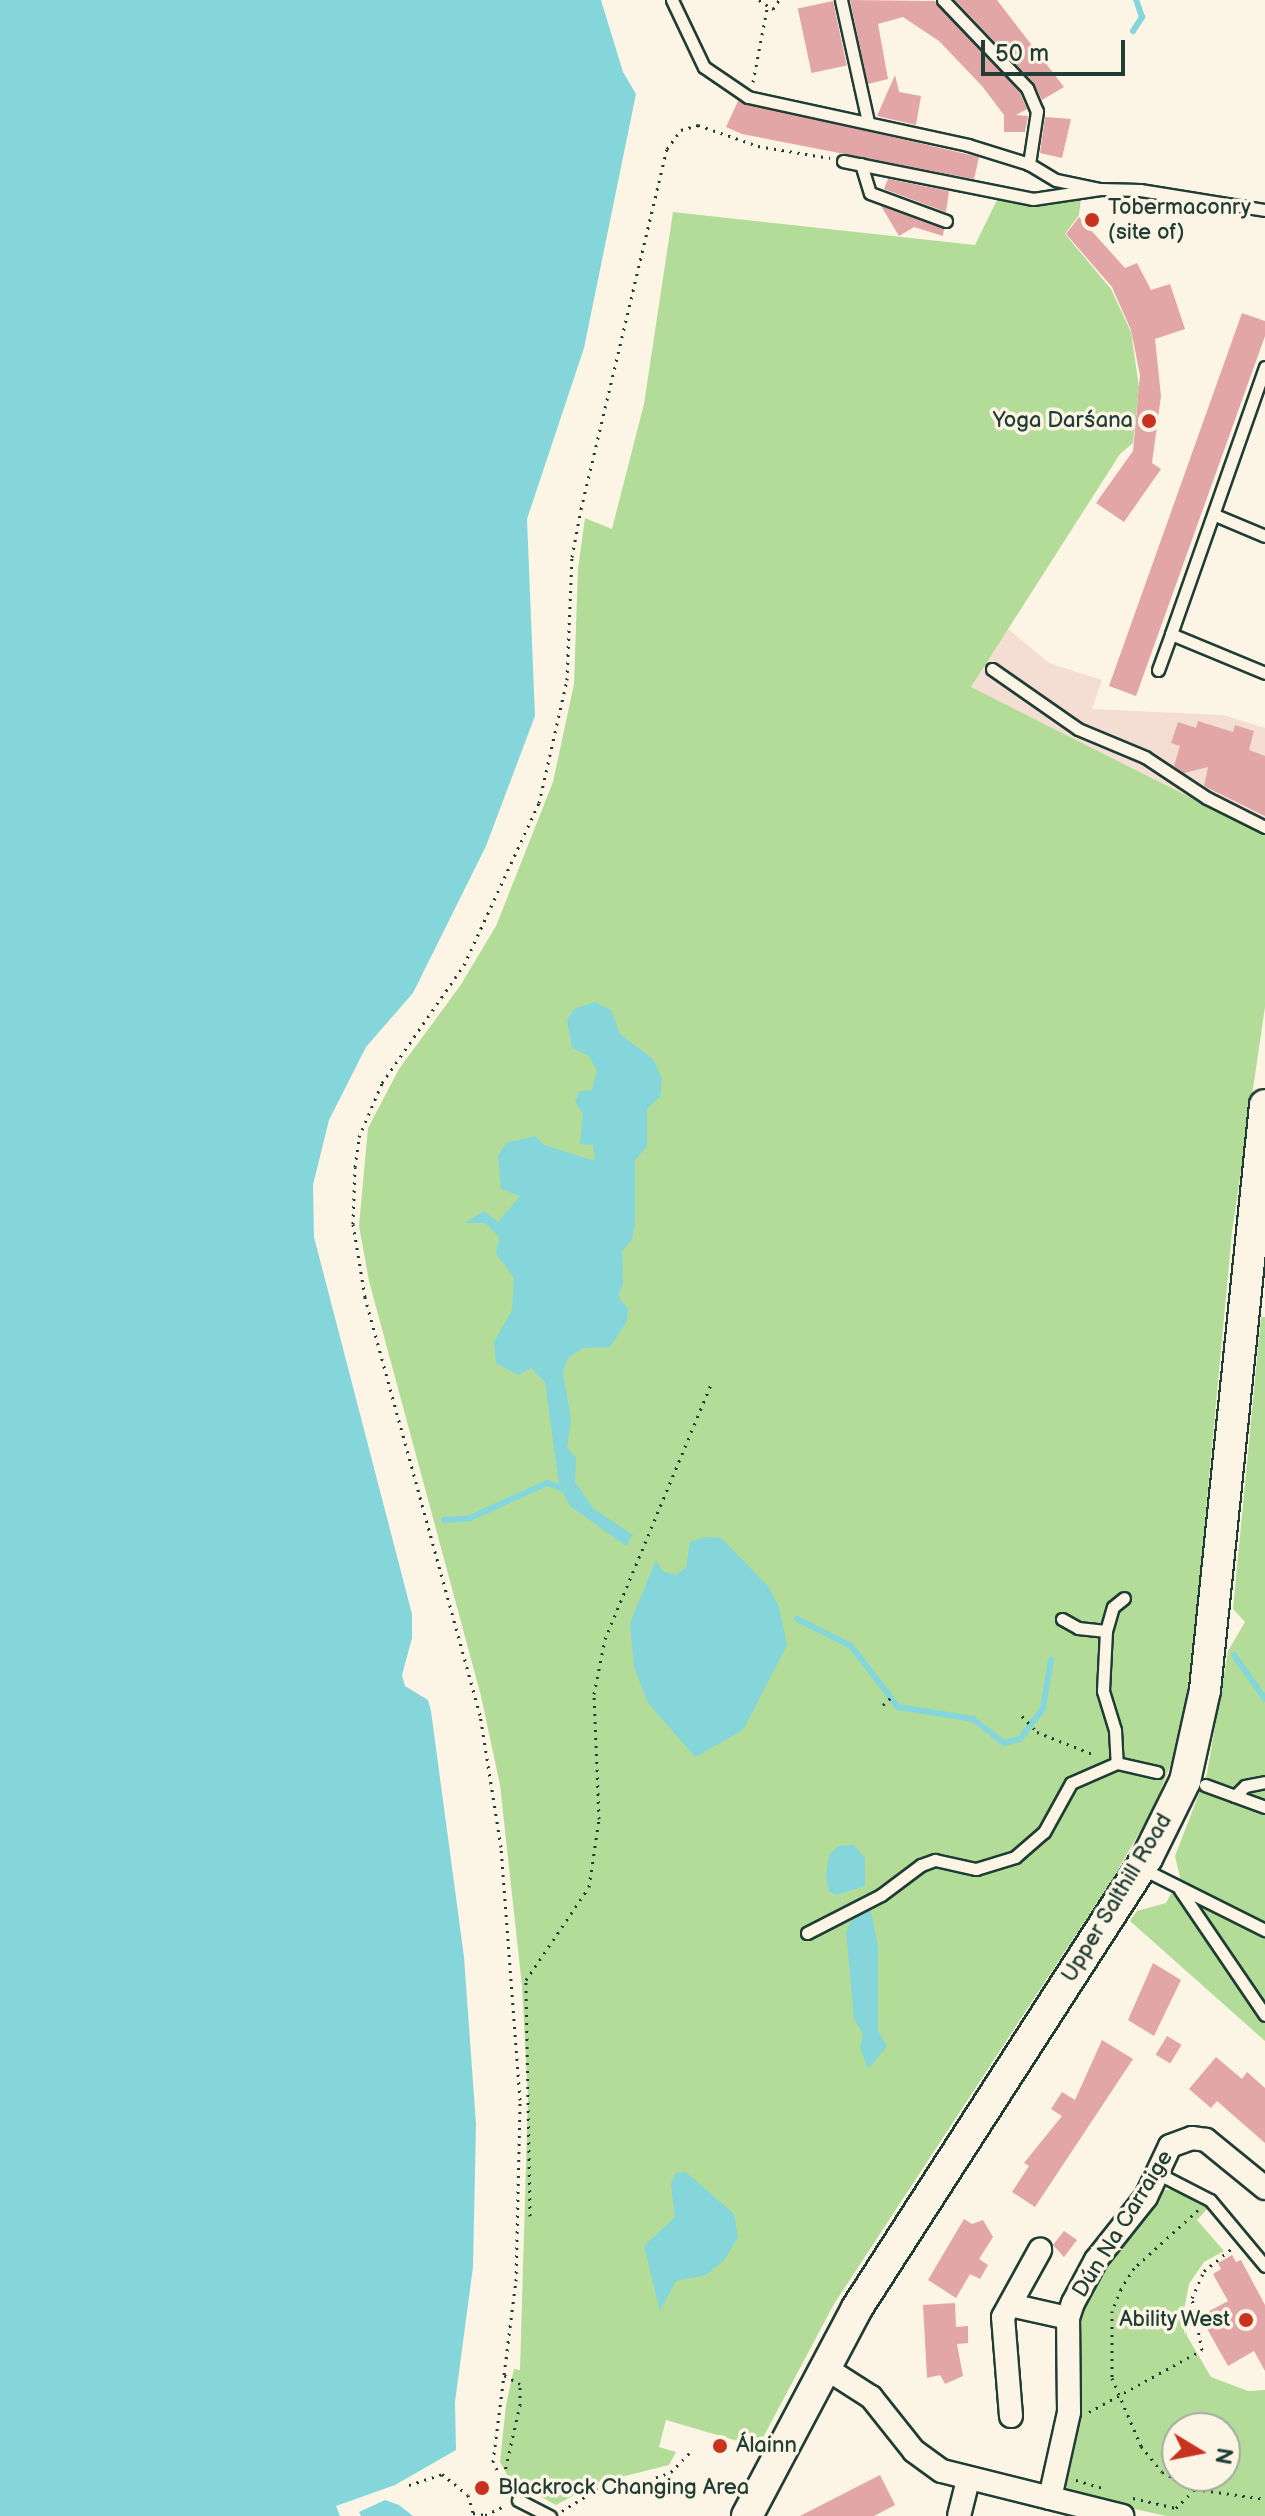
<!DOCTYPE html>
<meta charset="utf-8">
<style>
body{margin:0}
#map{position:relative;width:1265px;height:2516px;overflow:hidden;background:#fcf5e5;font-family:"Balsamiq Sans",sans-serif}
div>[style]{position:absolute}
.built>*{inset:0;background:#f4ddd2}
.green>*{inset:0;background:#b2dc98}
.water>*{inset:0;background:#84d6db}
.stream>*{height:6px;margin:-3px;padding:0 3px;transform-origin:3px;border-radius:3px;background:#84d6db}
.building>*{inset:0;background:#e1a6a5;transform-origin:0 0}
.path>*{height:3px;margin-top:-1.5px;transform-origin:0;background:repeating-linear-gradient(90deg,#1f3d34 0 2px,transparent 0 8px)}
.roads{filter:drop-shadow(2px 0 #1f3d34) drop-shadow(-2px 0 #1f3d34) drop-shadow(0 2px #1f3d34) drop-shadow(0 -2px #1f3d34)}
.service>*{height:11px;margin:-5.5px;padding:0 5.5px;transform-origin:5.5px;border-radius:5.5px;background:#fcf5e5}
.minor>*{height:22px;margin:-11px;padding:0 11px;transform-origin:11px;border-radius:11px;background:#fcf5e5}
.secondary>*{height:30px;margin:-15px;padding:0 15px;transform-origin:15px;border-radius:15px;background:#fcf5e5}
.dots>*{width:22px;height:22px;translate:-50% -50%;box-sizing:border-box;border:4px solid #fcf5e5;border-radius:50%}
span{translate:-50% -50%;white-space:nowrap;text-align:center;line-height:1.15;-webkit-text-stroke:7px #fcf5e5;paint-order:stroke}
.poi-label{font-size:22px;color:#1f3d34}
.left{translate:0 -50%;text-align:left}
.right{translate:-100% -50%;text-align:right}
.street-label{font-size:22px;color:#1f3d34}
.north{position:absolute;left:1161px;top:2412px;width:80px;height:80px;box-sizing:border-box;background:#fcf5e5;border:2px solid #a4ab9e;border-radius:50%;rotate:100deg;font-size:22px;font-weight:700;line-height:32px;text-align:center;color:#1f3d34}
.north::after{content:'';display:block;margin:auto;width:28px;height:36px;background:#c8321e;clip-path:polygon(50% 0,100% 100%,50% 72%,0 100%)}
.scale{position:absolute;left:981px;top:40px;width:144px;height:36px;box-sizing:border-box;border:4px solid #1f3d34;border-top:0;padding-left:10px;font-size:24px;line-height:28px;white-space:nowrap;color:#1f3d34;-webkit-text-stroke:6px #fcf5e5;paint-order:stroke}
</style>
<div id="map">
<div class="built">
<i style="clip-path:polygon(1007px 628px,1049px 663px,1102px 680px,1092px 709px,1223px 715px,1265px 728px,1265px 835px,971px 687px)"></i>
</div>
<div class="green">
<i style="clip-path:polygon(1081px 198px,1079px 215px,1065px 234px,1111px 289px,1131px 332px,1139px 387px,1133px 443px,1120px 454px,971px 687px,1265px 835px,1265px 1007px,1232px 1232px,1192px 1661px,1177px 1749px,1152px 1811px,1113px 1878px,834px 2304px,758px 2447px,666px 2420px,659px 2447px,676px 2452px,669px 2465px,597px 2483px,556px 2505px,510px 2480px,500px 2462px,506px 2405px,514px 2369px,520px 2370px,528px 2097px,522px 1986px,500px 1785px,481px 1696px,369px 1281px,359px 1226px,368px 1128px,399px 1069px,460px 986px,496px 926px,553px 782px,574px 684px,578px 569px,585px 518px,612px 529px,644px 404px,673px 212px,975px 245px,997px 200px,1045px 203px)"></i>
<i style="clip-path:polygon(1261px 1317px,1265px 1317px,1265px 2041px,1130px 1921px,1137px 1911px,1166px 1903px,1180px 1877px,1175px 1856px,1207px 1773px,1228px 1651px,1245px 1622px,1233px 1609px)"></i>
<i style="clip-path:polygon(evenodd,1179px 2189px,1209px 2207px,1197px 2220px,1224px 2251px,1204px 2262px,1189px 2284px,1184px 2310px,1187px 2336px,1211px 2377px,1248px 2391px,1265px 2390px,1265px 2516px,1166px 2516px,1076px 2496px,1065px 2489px,1062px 2476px,1078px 2322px,1085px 2297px,1101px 2268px,1164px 2190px,1179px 2189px,1177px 2428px,1225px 2428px,1225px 2476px,1177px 2476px,1177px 2428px)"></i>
</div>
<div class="water">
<i style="clip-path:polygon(0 0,601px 0,623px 72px,636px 94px,584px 348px,527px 519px,535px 716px,486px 846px,413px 993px,366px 1047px,329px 1120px,313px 1185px,314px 1237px,412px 1614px,412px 1638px,402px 1675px,405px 1686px,428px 1700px,431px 1711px,464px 1957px,476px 2124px,473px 2267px,455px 2402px,456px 2450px,395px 2485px,336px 2506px,340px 2516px,0 2516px)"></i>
<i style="clip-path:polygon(595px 1002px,611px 1010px,620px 1034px,653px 1059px,662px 1079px,660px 1097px,647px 1109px,647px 1147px,635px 1160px,635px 1223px,632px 1240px,622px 1251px,623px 1284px,618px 1296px,628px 1309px,627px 1321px,610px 1347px,583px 1348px,568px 1358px,563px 1372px,571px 1420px,567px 1448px,576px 1458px,575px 1482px,594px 1509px,633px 1535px,626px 1546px,570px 1506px,559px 1485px,545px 1382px,531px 1368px,518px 1375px,496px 1363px,494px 1342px,512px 1310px,514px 1278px,496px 1254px,499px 1237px,485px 1223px,465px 1223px,484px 1211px,498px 1222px,520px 1196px,501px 1189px,498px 1156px,506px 1143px,535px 1136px,544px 1145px,595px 1161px,593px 1145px,580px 1144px,583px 1114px,575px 1101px,580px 1091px,592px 1090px,597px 1071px,589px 1056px,572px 1048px,567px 1020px,574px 1009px)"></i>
<i style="clip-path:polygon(706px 1537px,721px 1538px,768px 1586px,779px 1607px,787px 1645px,743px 1730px,695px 1757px,648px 1703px,634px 1667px,630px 1623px,656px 1560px,662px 1571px,675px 1575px,686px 1568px,690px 1542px)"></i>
<i style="clip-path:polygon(854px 1845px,865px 1858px,865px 1886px,836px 1895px,829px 1891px,826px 1877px,829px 1855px,838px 1846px)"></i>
<i style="clip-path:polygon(871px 1911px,878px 1946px,878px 2031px,887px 2046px,868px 2069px,860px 2047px,863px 2034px,854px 2019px,846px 1931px,854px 1917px)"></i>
<i style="clip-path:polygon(686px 2172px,734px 2214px,738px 2237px,725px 2259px,706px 2275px,676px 2281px,660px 2311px,644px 2246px,675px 2217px,671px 2184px,676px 2173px)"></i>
<i style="clip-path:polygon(385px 2500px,399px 2505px,413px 2516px,361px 2516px,359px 2512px)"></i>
</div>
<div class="stream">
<i style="left:1133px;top:31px;width:17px;rotate:-57deg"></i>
<i style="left:1142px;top:17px;width:18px;rotate:-109deg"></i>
<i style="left:444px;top:1520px;width:26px;rotate:-4deg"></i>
<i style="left:470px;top:1518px;width:85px;rotate:-24.4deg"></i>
<i style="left:547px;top:1483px;width:18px;rotate:19deg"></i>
<i style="left:797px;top:1619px;width:60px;rotate:26.6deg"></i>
<i style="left:851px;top:1646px;width:77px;rotate:52.4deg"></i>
<i style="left:898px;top:1707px;width:76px;rotate:9.1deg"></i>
<i style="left:973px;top:1719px;width:39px;rotate:38deg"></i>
<i style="left:1004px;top:1743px;width:16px;rotate:-14deg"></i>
<i style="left:1020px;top:1739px;width:39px;rotate:-53deg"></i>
<i style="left:1043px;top:1708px;width:49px;rotate:-80.5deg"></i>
<i style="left:1234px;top:1655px;width:54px;rotate:54.8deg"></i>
</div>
<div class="building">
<i style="clip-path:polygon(850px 0,935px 1px,1020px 93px,1027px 109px,1016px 115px,1028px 116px,1025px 132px,1004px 132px,1004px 115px,982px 86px,939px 41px,903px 17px,878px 24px,888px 79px,868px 84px)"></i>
<i style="clip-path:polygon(955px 0,997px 0,1064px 87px,1042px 100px,1033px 82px)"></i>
<i style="left:833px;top:1px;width:66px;height:36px;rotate:78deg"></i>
<i style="clip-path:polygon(895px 75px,899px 92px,921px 96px,916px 125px,877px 116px)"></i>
<i style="clip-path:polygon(738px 101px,979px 157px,974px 179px,742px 134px,726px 127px)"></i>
<i style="clip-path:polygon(1045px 117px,1071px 119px,1062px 158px,1040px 153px)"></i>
<i style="clip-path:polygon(888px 179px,949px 191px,946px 212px,884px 189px)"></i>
<i style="clip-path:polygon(881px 206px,944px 229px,943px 236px,914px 227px,899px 236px)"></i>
<i style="clip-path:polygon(1079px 217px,1125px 268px,1137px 263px,1151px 290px,1170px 284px,1185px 329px,1155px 339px,1161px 396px,1152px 463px,1161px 469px,1124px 522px,1096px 503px,1133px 451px,1140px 375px,1131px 330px,1112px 287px,1066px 234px)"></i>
<i style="clip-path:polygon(1242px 313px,1265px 321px,1265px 336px,1136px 696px,1109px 686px)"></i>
<i style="clip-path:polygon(1198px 721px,1233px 732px,1235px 725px,1254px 731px,1249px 750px,1265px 756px,1265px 816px,1204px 786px,1208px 767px,1184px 773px,1174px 766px,1180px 746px,1171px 743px,1178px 722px,1196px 728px)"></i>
<i style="clip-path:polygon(1153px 1963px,1181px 1980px,1154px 2036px,1128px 2020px)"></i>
<i style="left:1167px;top:2036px;width:17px;height:22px;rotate:31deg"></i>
<i style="clip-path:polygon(1102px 2040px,1133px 2059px,1035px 2207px,1012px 2192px,1029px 2166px,1024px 2163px,1062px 2116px,1051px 2109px,1062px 2092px,1075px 2100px)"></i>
<i style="clip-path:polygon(1216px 2057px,1242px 2079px,1247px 2072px,1265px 2088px,1265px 2143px,1217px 2101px,1211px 2108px,1189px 2089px)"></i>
<i style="clip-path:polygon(964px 2219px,972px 2224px,983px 2220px,993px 2237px,979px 2259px,988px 2265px,980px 2279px,970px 2274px,956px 2298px,928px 2280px)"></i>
<i style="clip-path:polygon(1064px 2231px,1077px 2240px,1064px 2257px,1053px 2245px)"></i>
<i style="clip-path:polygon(1232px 2255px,1236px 2262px,1241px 2260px,1265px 2305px,1265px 2371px,1254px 2351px,1228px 2366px,1200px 2316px,1228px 2301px,1213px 2274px,1221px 2269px,1218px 2263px)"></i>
<i style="clip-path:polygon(955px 2303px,956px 2327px,968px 2326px,968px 2343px,957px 2344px,963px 2376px,945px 2384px,940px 2375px,927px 2378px,923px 2305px)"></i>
<i style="clip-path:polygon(880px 2475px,895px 2505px,874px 2516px,800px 2516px)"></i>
</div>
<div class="path">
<i style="left:759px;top:0;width:17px;rotate:33deg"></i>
<i style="left:773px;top:9px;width:11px;rotate:-56deg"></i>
<i style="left:753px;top:82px;width:80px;rotate:-79.2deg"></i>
<i style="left:883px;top:1705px;width:16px;rotate:-43deg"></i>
<i style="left:1022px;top:1716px;width:22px;rotate:47deg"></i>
<i style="left:1037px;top:1732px;width:62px;rotate:21.6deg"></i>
<i style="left:1198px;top:2210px;width:86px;rotate:137.8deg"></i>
<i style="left:1134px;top:2268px;width:25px;rotate:122deg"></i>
<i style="left:1121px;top:2289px;width:24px;rotate:112deg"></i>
<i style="left:1112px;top:2311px;width:67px;rotate:90deg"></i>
<i style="left:1112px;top:2378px;width:74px;rotate:66.9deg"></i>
<i style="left:1141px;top:2446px;width:33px;rotate:51deg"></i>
<i style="left:1162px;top:2472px;width:37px;rotate:27deg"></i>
<i style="left:1195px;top:2489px;width:71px;rotate:8.1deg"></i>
<i style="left:530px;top:2216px;width:236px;rotate:-91deg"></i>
<i style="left:526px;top:1980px;width:112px;rotate:-55.9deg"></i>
<i style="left:589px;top:1887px;width:69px;rotate:-81.6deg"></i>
<i style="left:599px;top:1819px;width:125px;rotate:-92.3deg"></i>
<i style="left:594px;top:1694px;width:56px;rotate:-78.7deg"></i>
<i style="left:605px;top:1639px;width:276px;rotate:-67.4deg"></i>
<i style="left:1089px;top:2412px;width:129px;rotate:-28.8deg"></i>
<i style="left:1202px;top:2350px;width:53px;rotate:-100.9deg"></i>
<i style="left:1192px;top:2298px;width:30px;rotate:-66deg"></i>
<i style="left:1204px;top:2271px;width:36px;rotate:-39deg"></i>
<i style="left:1076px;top:2480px;width:28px;rotate:17deg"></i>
<i style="left:502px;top:2484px;width:81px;rotate:-77.2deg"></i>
<i style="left:520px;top:2405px;width:21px;rotate:-90deg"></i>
<i style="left:520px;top:2384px;width:18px;rotate:-151deg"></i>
<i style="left:409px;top:2485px;width:35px;rotate:-18deg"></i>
<i style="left:442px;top:2474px;width:33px;rotate:39deg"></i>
<i style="left:468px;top:2495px;width:19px;rotate:74deg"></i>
<i style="left:473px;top:2513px;width:12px;rotate:9deg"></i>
<i style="left:485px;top:2515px;width:21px;rotate:-25deg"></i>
<i style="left:508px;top:2491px;width:33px;rotate:-117deg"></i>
<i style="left:493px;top:2462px;width:182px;rotate:-82.8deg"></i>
<i style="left:516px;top:2281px;width:181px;rotate:-88.7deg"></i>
<i style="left:520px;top:2100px;width:254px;rotate:-94.3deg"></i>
<i style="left:501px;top:1847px;width:134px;rotate:-99deg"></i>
<i style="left:480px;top:1715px;width:434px;rotate:-105.4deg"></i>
<i style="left:365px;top:1297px;width:74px;rotate:-99.3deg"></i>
<i style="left:353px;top:1224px;width:57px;rotate:-88deg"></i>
<i style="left:355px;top:1167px;width:30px;rotate:-82deg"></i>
<i style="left:359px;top:1137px;width:59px;rotate:-66.9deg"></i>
<i style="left:382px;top:1083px;width:144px;rotate:-55.2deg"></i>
<i style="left:464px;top:965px;width:179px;rotate:-65.2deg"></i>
<i style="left:539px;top:803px;width:126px;rotate:-77.2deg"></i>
<i style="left:567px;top:680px;width:123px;rotate:-87.7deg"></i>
<i style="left:572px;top:557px;width:49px;rotate:-79.4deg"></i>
<i style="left:581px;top:509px;width:370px;rotate:-76.6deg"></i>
<i style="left:667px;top:149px;width:24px;rotate:-54deg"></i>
<i style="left:681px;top:130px;width:18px;rotate:-16deg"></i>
<i style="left:698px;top:125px;width:64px;rotate:19.3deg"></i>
<i style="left:758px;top:146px;width:73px;rotate:9.5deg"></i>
<i style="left:1133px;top:2498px;width:44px;rotate:13.1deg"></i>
<i style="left:1176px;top:2508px;width:27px;rotate:-45deg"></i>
<i style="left:562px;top:2511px;width:40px;rotate:-32deg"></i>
<i style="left:596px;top:2490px;width:46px;rotate:-8.8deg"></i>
<i style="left:641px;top:2483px;width:32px;rotate:-20deg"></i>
<i style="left:671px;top:2472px;width:30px;rotate:-46deg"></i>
</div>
<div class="roads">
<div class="service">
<i style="left:672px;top:0;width:74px;rotate:64.5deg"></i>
<i style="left:704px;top:67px;width:53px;rotate:34.3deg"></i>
<i style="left:748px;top:97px;width:225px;rotate:12.3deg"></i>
<i style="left:968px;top:145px;width:64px;rotate:17.3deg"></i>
<i style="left:1029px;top:164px;width:31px;rotate:31deg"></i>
<i style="left:1056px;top:180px;width:45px;rotate:11.6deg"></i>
<i style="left:841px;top:0;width:125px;rotate:77.5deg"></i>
<i style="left:943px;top:0;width:122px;rotate:46.3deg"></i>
<i style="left:1027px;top:88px;width:25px;rotate:67deg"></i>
<i style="left:1037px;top:111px;width:54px;rotate:98.6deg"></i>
<i style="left:843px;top:161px;width:194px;rotate:11.3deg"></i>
<i style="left:1033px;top:199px;width:68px;rotate:-8.5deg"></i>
<i style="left:1100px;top:189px;width:40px;rotate:1.4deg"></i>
<i style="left:1140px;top:190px;width:127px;rotate:9.1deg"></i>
<i style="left:861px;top:164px;width:30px;rotate:73deg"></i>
<i style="left:870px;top:193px;width:81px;rotate:20.2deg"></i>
<i style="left:1265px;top:367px;width:283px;rotate:109.4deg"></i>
<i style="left:1171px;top:634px;width:102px;rotate:22.5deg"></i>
<i style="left:1215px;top:515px;width:54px;rotate:22.8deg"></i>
<i style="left:992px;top:669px;width:105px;rotate:34.9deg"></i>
<i style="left:1078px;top:729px;width:73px;rotate:22.7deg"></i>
<i style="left:1145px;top:757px;width:74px;rotate:33.5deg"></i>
<i style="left:1207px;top:798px;width:65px;rotate:26.6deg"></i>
<i style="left:1158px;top:670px;width:38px;rotate:-70deg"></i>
<i style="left:1062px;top:1619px;width:18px;rotate:29deg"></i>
<i style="left:1078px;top:1628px;width:28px;rotate:6deg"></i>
<i style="left:1106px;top:1631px;width:60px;rotate:92.9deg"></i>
<i style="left:1103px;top:1691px;width:41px;rotate:72.9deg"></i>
<i style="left:1115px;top:1730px;width:33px;rotate:87deg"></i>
<i style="left:1117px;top:1763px;width:41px;rotate:12.7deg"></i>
<i style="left:1106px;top:1631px;width:25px;rotate:-74deg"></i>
<i style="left:1113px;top:1607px;width:14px;rotate:-39deg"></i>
<i style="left:1205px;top:1785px;width:64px;rotate:20.1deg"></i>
<i style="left:1235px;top:1796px;width:14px;rotate:-45deg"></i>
<i style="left:1245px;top:1786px;width:20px;rotate:-11deg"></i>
<i style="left:1141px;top:1868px;width:139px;rotate:26.6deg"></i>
<i style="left:1180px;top:1890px;width:151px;rotate:55.8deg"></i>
<i style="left:807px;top:1933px;width:83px;rotate:-27.2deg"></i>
<i style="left:881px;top:1895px;width:50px;rotate:-36.9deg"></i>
<i style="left:921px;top:1865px;width:15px;rotate:-20deg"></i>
<i style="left:935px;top:1860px;width:42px;rotate:12.4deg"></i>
<i style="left:976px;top:1869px;width:41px;rotate:-17.1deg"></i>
<i style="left:1015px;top:1857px;width:38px;rotate:-41deg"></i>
<i style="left:1044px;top:1832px;width:56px;rotate:-61.1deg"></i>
<i style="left:1071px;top:1783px;width:50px;rotate:-23.5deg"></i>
<i style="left:1157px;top:2173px;width:59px;rotate:27deg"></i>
<i style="left:1210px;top:2200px;width:86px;rotate:50.2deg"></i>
<i style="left:518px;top:2500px;width:36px;rotate:27deg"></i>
</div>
<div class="minor">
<i style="left:1010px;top:2305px;width:59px;rotate:12.6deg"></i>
<i style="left:824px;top:2367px;width:56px;rotate:32.6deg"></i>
<i style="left:871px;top:2397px;width:69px;rotate:51.5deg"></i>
<i style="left:914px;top:2451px;width:34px;rotate:36deg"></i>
<i style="left:942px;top:2471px;width:186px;rotate:14deg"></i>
<i style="left:1011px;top:2416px;width:99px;rotate:-94.6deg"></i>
<i style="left:1003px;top:2317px;width:77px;rotate:-61.1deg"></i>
<i style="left:1050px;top:2498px;width:88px;rotate:-77.5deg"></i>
<i style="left:1069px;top:2412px;width:94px;rotate:-90.6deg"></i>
<i style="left:1068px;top:2318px;width:16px;rotate:-72deg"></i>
<i style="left:1073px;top:2303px;width:49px;rotate:-61.9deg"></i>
<i style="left:1096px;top:2260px;width:80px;rotate:-51.6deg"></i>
<i style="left:1146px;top:2197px;width:56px;rotate:-64.8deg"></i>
<i style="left:1170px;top:2146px;width:23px;rotate:-20deg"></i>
<i style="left:1192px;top:2138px;width:14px;rotate:8deg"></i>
<i style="left:1206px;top:2140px;width:76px;rotate:39.1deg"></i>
<i style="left:959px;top:2516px;width:37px;rotate:-76deg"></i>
</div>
<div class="secondary">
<i style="left:747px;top:2516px;width:235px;rotate:-62.1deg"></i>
<i style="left:857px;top:2308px;width:535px;rotate:-57.2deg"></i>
<i style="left:1147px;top:1858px;width:86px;rotate:-63.7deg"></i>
<i style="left:1185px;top:1781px;width:93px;rotate:-77.6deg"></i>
<i style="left:1205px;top:1690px;width:588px;rotate:-84.14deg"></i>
</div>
</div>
<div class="dots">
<i style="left:1092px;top:220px;background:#c8321e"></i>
<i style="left:1149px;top:421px;background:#c8321e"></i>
<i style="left:1246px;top:2320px;background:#c8321e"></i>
<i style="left:720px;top:2446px;background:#c8321e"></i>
<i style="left:482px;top:2488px;background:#c8321e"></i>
</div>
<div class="poi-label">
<span class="left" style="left:1108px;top:220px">Tobermaconry<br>(site of)</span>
<span class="right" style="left:1133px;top:421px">Yoga Darśana</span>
<span class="right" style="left:1230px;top:2320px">Ability West</span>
<span class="left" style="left:736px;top:2446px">Álainn</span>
<span class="left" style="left:498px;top:2488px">Blackrock Changing Area</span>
</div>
<div class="street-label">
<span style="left:1117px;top:1898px;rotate:-59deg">Upper Salthill Road</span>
<span style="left:1123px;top:2224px;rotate:-58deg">Dún Na Carraige</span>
</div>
<div class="north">N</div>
<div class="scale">50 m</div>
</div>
